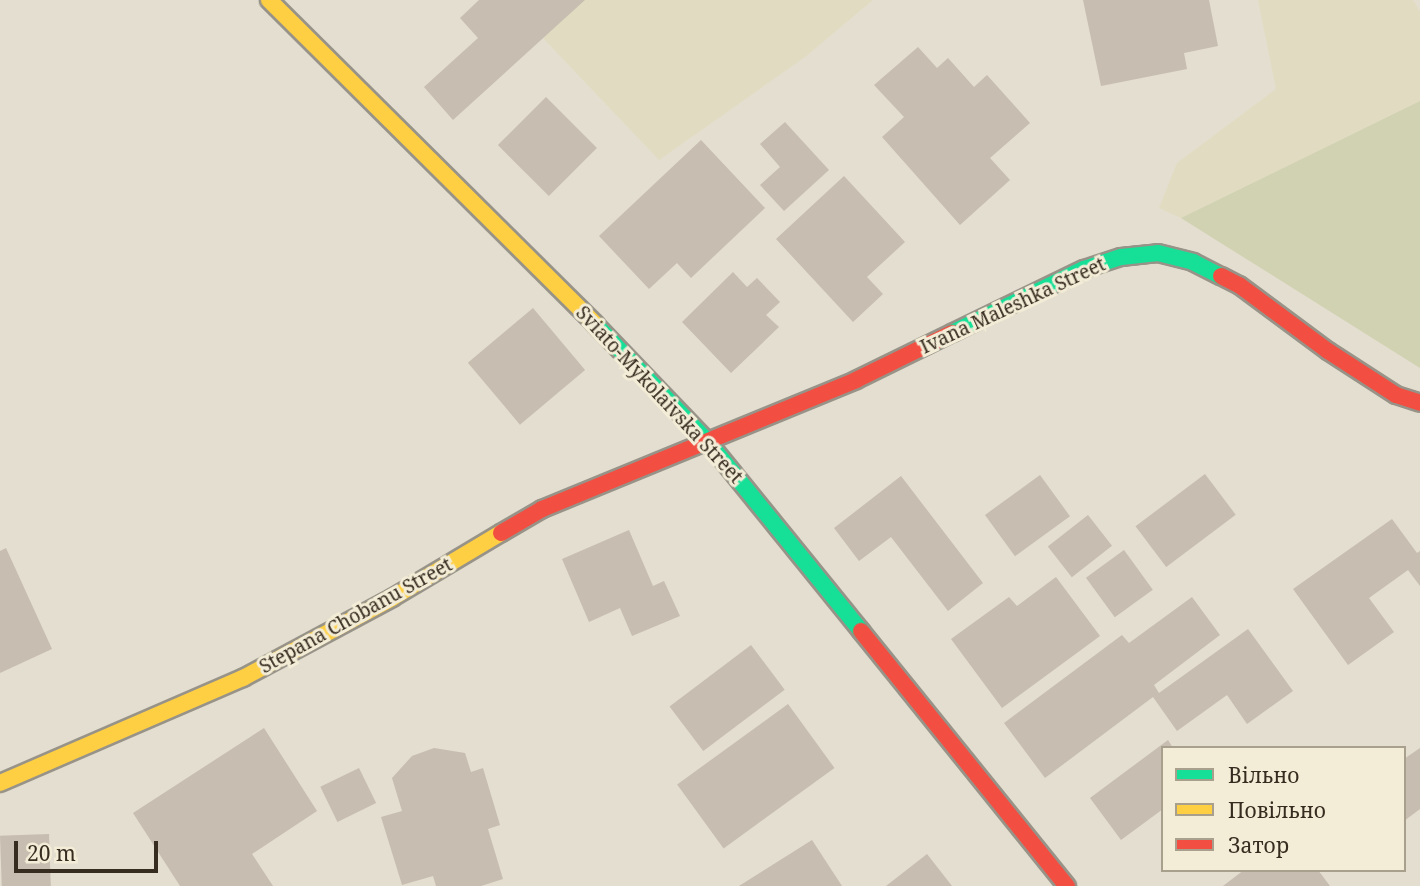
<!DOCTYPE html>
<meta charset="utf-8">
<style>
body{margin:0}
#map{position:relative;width:1420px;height:886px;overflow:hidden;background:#e3decf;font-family:"Noto Serif",serif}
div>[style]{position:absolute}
.farmland>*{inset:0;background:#e1dcc1}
.green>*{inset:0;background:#d1d2b2}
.building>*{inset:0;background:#c7bdb0;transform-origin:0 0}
.roads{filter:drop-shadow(2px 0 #989388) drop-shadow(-2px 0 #989388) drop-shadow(0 2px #989388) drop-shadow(0 -2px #989388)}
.fast>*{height:16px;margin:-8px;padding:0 8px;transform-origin:8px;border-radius:8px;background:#16e098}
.slow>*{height:16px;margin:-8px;padding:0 8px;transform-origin:8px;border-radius:8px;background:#ffcf43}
.jam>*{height:16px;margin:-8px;padding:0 8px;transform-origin:8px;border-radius:8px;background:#f24e42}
span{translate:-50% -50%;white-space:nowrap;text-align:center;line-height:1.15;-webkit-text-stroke:6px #f3ecd6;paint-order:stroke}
.street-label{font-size:19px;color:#372c20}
.legend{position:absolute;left:1161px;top:746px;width:245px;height:126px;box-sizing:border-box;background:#f3ecd6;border:2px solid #a89f8d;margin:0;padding:9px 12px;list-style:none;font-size:21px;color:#372c20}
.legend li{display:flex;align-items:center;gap:14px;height:35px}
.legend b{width:35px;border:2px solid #a89f8d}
.scale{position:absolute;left:14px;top:841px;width:144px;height:32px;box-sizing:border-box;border:4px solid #372c20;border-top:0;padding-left:9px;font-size:21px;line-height:24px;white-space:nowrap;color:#372c20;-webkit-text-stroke:5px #f3ecd6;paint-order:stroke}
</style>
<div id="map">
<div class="farmland">
<i style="clip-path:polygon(584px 0,873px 0,805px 57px,659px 160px,543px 38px)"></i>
<i style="clip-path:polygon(1258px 0,1413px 0,1420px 12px,1420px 101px,1181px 218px,1159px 208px,1177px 163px,1276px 89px)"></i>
</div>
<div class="green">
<i style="clip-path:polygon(1420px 101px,1420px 368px,1181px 218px)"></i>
</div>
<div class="building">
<i style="clip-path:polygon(479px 0,585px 0,453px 120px,424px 87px,478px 38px,460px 18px)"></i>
<i style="clip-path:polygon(1083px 0,1209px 0,1218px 46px,1184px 53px,1187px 69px,1101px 86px)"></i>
<i style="clip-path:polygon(918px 47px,937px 68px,948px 58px,974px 87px,987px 75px,1030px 123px,990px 158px,1010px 180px,960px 225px,882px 137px,904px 117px,874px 85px)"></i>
<i style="left:546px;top:97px;width:72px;height:68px;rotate:45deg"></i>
<i style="clip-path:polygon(785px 122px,829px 170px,784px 211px,760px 185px,780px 167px,760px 144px)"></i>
<i style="clip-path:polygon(701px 140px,765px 208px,691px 278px,677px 263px,649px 289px,599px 236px)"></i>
<i style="clip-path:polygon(844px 176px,905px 242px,867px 277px,883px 294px,853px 322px,776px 239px)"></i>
<i style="clip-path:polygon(733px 272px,747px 287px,757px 278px,780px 302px,766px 315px,779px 327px,731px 373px,682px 322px)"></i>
<i style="left:533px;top:308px;width:81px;height:85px;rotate:50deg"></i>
<i style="left:1205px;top:474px;width:51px;height:87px;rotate:53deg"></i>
<i style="left:1040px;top:475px;width:51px;height:68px;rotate:54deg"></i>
<i style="clip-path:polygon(901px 476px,983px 583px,948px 611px,891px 537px,859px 561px,834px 528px)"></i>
<i style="left:1088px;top:515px;width:39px;height:51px;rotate:52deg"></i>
<i style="clip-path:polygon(1392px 519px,1417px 553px,1420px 551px,1420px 586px,1408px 570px,1369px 598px,1394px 632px,1348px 665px,1293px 589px)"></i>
<i style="clip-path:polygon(629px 530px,653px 586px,664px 581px,680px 616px,632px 636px,620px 608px,589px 622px,562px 559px)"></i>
<i style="clip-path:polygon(6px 548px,52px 649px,0 673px,0 551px)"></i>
<i style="left:1124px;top:550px;width:49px;height:47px;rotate:54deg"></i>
<i style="clip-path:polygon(1056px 577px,1100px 636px,1002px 708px,951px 639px,1009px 597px,1017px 606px)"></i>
<i style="clip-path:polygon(1192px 597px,1220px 635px,1154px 685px,1159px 693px,1248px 629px,1293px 691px,1247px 724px,1227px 695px,1177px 731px,1153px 697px,1045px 778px,1004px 723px,1122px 635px,1129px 643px)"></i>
<i style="left:751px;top:645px;width:56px;height:102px;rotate:53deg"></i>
<i style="left:788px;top:704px;width:79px;height:137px;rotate:54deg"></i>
<i style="clip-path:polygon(264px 728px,317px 811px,252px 854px,273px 886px,180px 886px,133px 813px)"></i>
<i style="clip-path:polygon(1168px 740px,1173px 748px,1163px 748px,1163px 809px,1121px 840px,1090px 798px)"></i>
<i style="clip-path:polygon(434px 748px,465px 753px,471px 772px,483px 768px,500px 825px,488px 829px,503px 879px,481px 886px,436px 886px,433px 876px,402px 885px,381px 817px,402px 811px,392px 778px,412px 756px)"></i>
<i style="clip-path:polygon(1420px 748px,1420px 809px,1404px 821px,1404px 759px)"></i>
<i style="left:359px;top:768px;width:39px;height:43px;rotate:64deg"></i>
<i style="left:49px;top:834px;width:52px;height:49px;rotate:88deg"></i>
<i style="clip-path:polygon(812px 840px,842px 886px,739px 886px)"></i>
<i style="clip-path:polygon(927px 854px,952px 886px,886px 886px)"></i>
<i style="clip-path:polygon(1244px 870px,1318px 870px,1330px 886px,1223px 886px)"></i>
</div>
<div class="roads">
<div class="fast">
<i style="left:595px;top:324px;width:163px;rotate:46.2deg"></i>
<i style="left:708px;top:442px;width:243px;rotate:51deg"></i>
<i style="left:952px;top:333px;width:147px;rotate:-25.9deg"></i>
<i style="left:1084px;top:269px;width:39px;rotate:-18deg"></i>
<i style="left:1121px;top:257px;width:37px;rotate:-6deg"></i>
<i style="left:1158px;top:253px;width:36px;rotate:14deg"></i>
<i style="left:1193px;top:262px;width:31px;rotate:27deg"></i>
</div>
<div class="slow">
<i style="left:269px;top:0;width:460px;rotate:44.8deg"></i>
<i style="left:0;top:783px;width:265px;rotate:-23.4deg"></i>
<i style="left:243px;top:678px;width:169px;rotate:-28.2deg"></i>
<i style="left:392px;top:598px;width:127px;rotate:-30.8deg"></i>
</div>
<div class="jam">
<i style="left:1221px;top:276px;width:20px;rotate:27deg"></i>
<i style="left:1239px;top:285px;width:111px;rotate:36.6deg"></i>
<i style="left:1328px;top:351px;width:81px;rotate:32.9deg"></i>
<i style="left:1396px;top:395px;width:25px;rotate:18deg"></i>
<i style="left:501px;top:533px;width:48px;rotate:-30.3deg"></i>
<i style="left:542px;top:509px;width:339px;rotate:-22.3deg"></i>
<i style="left:856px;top:380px;width:107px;rotate:-26.1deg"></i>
<i style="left:861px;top:631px;width:328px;rotate:51.1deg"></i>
</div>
</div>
<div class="street-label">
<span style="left:1013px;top:306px;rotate:-25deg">Ivana Maleshka Street</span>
<span style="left:659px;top:395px;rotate:47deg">Sviato-Mykolaivska Street</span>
<span style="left:356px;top:616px;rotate:-29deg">Stepana Chobanu Street</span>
</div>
<ul class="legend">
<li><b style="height:9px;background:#16e098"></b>Вільно</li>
<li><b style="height:9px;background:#ffcf43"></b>Повільно</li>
<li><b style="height:9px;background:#f24e42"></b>Затор</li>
</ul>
<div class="scale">20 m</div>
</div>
